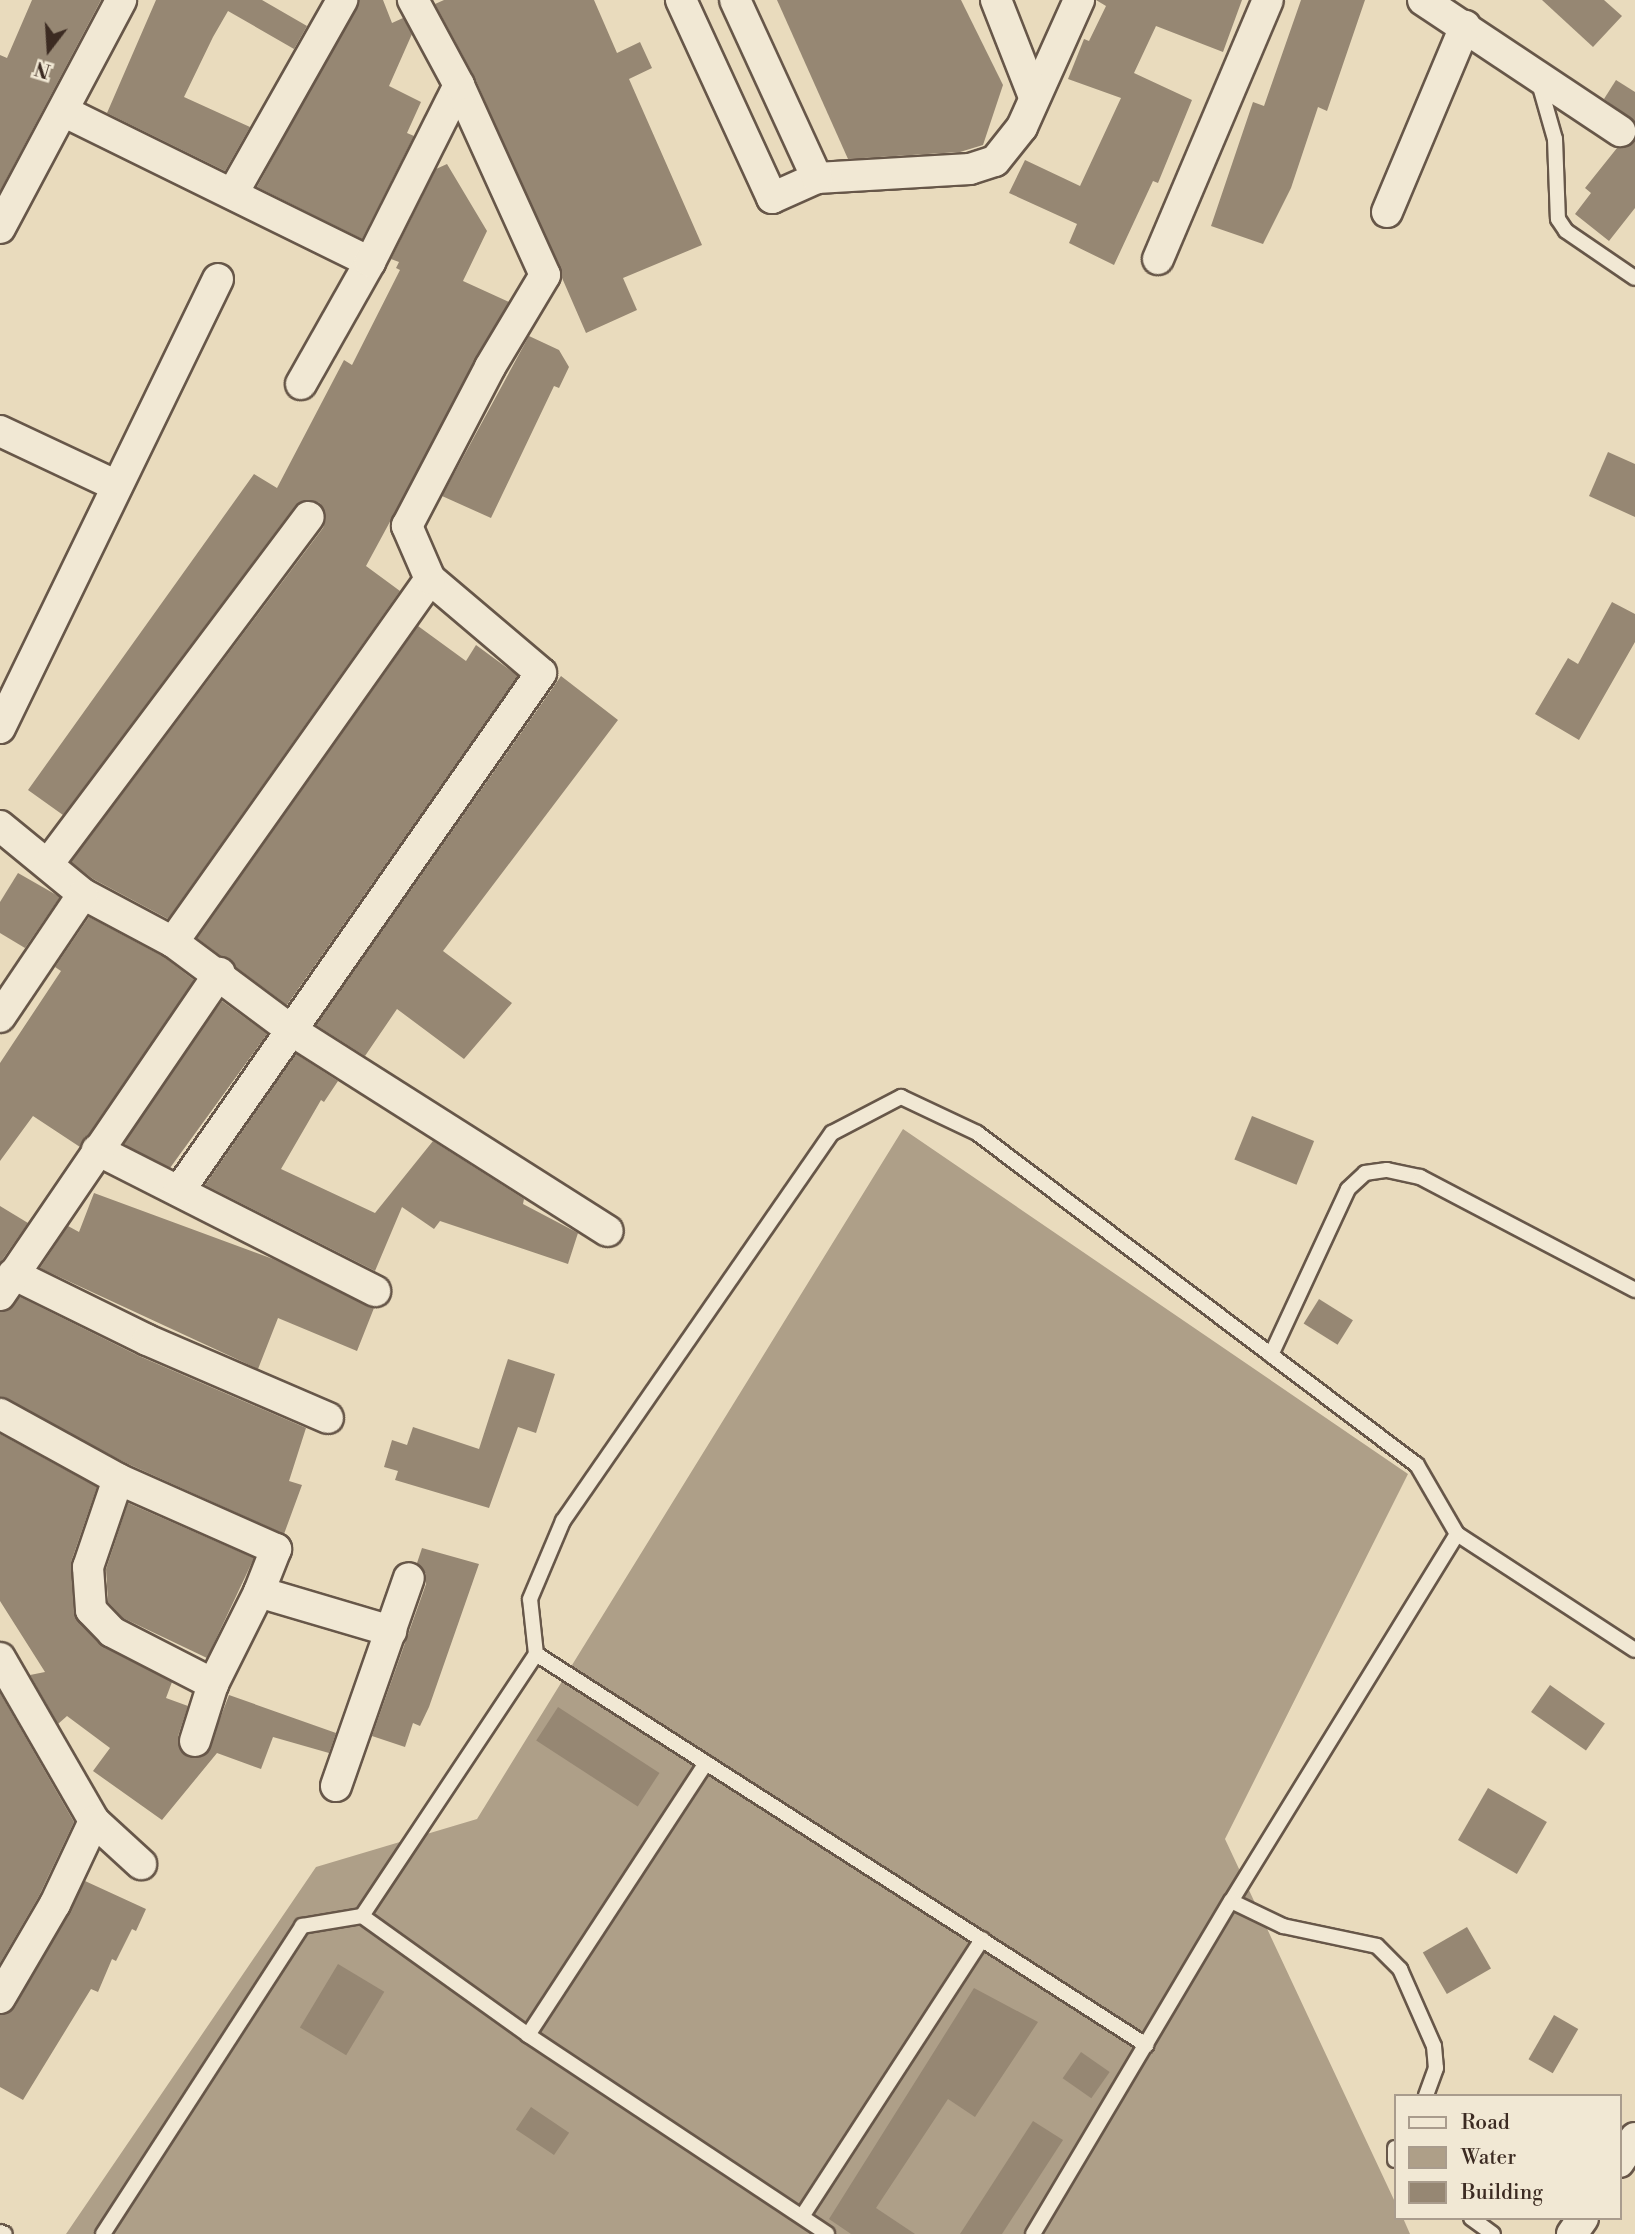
<!DOCTYPE html>
<style>
body{margin:0}
#map{position:relative;width:1635px;height:2234px;overflow:hidden;background:#e9dbbd;font-family:"Libre Bodoni",serif}
div>[style]{position:absolute}
.water>*{inset:0;background:#ae9f88}
.building>*{inset:0;background:#968773;transform-origin:0 0}
.roads{filter:drop-shadow(2px 0 #675749) drop-shadow(-2px 0 #675749) drop-shadow(0 2px #675749) drop-shadow(0 -2px #675749)}
.service>*{height:14px;margin:-7px;padding:0 7px;transform-origin:7px;border-radius:7px;background:#f1e8d4}
.minor>*{height:30px;margin:-15px;padding:0 15px;transform-origin:15px;border-radius:15px;background:#f1e8d4}
span{translate:-50% -50%;white-space:nowrap;text-align:center;line-height:1.15;-webkit-text-stroke:6px #f1e8d4;paint-order:stroke}
.legend{position:absolute;left:1394px;top:2094px;width:228px;height:126px;box-sizing:border-box;background:#f1e8d4;border:2px solid #a99c8d;margin:0;padding:9px 12px;list-style:none;font-size:21px;color:#3c2b22}
.legend li{display:flex;align-items:center;gap:14px;height:35px}
.legend b{width:35px;border:2px solid #a99c8d}
.north{position:absolute;left:14px;top:14px;width:70px;height:70px;-webkit-text-stroke:5px #f1e8d4;paint-order:stroke;rotate:197deg;font-size:19px;font-weight:700;line-height:28px;text-align:center;color:#3c2b22}
.north::after{content:'';display:block;margin:auto;width:24px;height:32px;background:#3c2b22;clip-path:polygon(50% 0,100% 100%,50% 72%,0 100%)}
</style>
<div id="map">
<div class="water">
<i style="clip-path:polygon(903px 1129px,1408px 1474px,1225px 1839px,1395px 2202px,1395px 2218px,1403px 2218px,1410px 2234px,66px 2234px,316px 1867px,477px 1819px)"></i>
</div>
<div class="building">
<i style="clip-path:polygon(32px 0,101px 0,0 191px,0 55px,7px 58px)"></i>
<i style="clip-path:polygon(156px 0,262px 0,307px 26px,294px 49px,228px 11px,213px 37px,184px 97px,250px 127px,225px 171px,107px 113px)"></i>
<i style="clip-path:polygon(359px 0,383px 0,392px 23px,403px 18px,412px 34px,389px 86px,421px 102px,407px 133px,414px 136px,362px 239px,257px 187px)"></i>
<i style="clip-path:polygon(444px 0,594px 0,617px 53px,640px 42px,652px 68px,629px 79px,702px 245px,623px 278px,637px 310px,586px 333px,475px 78px,435px 4px)"></i>
<i style="clip-path:polygon(777px 0,961px 0,1003px 85px,983px 145px,960px 152px,848px 159px)"></i>
<i style="clip-path:polygon(1096px 0,1242px 0,1223px 52px,1156px 26px,1134px 73px,1192px 100px,1158px 183px,1153px 181px,1114px 265px,1069px 243px,1077px 224px,1009px 193px,1025px 160px,1080px 186px,1121px 98px,1068px 79px,1084px 39px,1089px 41px,1106px 6px)"></i>
<i style="clip-path:polygon(1301px 0,1365px 0,1327px 111px,1318px 107px,1291px 188px,1263px 244px,1211px 226px,1253px 102px,1264px 106px)"></i>
<i style="clip-path:polygon(1542px 0,1604px 0,1622px 16px,1593px 47px)"></i>
<i style="clip-path:polygon(1616px 80px,1635px 92px,1635px 122px,1604px 99px)"></i>
<i style="clip-path:polygon(1635px 140px,1635px 208px,1609px 241px,1575px 214px,1591px 193px,1585px 188px,1617px 148px)"></i>
<i style="clip-path:polygon(447px 164px,487px 231px,463px 281px,509px 302px,366px 566px,400px 591px,168px 919px,93px 879px,71px 862px,323px 528px,326px 518px,320px 503px,310px 500px,295px 506px,63px 815px,28px 790px,254px 474px,277px 488px,344px 360px,352px 365px,400px 270px,396px 268px,399px 262px,391px 259px,436px 169px)"></i>
<i style="clip-path:polygon(529px 336px,559px 350px,569px 367px,559px 388px,554px 386px,491px 518px,442px 496px)"></i>
<i style="clip-path:polygon(1608px 452px,1635px 464px,1635px 517px,1589px 496px)"></i>
<i style="clip-path:polygon(1612px 602px,1635px 614px,1635px 642px,1579px 740px,1535px 714px,1568px 658px,1578px 664px)"></i>
<i style="clip-path:polygon(418px 626px,466px 661px,476px 645px,518px 676px,287px 1005px,197px 938px)"></i>
<i style="clip-path:polygon(561px 676px,618px 720px,443px 951px,512px 1003px,464px 1059px,397px 1009px,365px 1056px,316px 1025px)"></i>
<i style="clip-path:polygon(18px 873px,60px 897px,25px 948px,0 933px,0 902px)"></i>
<i style="clip-path:polygon(89px 917px,164px 957px,194px 980px,80px 1147px,33px 1116px,0 1161px,0 1063px,61px 971px,55px 967px)"></i>
<i style="left:222px;top:1001px;width:56px;height:173px;rotate:36deg"></i>
<i style="clip-path:polygon(296px 1054px,338px 1081px,324px 1102px,321px 1100px,281px 1169px,375px 1213px,433px 1141px,524px 1199px,523px 1204px,578px 1233px,568px 1264px,440px 1221px,434px 1229px,402px 1207px,375px 1271px,205px 1185px)"></i>
<i style="left:1252px;top:1116px;width:67px;height:47px;rotate:22deg"></i>
<i style="clip-path:polygon(94px 1193px,273px 1259px,374px 1308px,357px 1351px,278px 1318px,258px 1369px,40px 1268px,68px 1226px,79px 1232px)"></i>
<i style="clip-path:polygon(0 1206px,28px 1223px,0 1263px)"></i>
<i style="clip-path:polygon(20px 1297px,139px 1356px,306px 1428px,289px 1481px,302px 1485px,284px 1534px,126px 1463px,0 1397px,0 1312px)"></i>
<i style="left:1319px;top:1299px;width:40px;height:29px;rotate:32deg"></i>
<i style="clip-path:polygon(508px 1359px,555px 1374px,536px 1433px,518px 1427px,489px 1508px,395px 1480px,398px 1471px,384px 1467px,392px 1440px,407px 1445px,413px 1427px,479px 1449px)"></i>
<i style="clip-path:polygon(0 1434px,97px 1487px,71px 1562px,74px 1612px,104px 1647px,172px 1682px,166px 1698px,188px 1706px,178px 1736px,183px 1753px,198px 1758px,207px 1753px,229px 1695px,336px 1733px,329px 1753px,273px 1737px,261px 1769px,217px 1753px,162px 1820px,93px 1771px,110px 1748px,67px 1716px,58px 1724px,30px 1675px,45px 1672px,0 1601px)"></i>
<i style="clip-path:polygon(128px 1503px,254px 1558px,207px 1658px,123px 1618px,108px 1602px,106px 1569px)"></i>
<i style="clip-path:polygon(422px 1548px,479px 1564px,429px 1707px,420px 1726px,413px 1723px,405px 1747px,372px 1736px,426px 1584px,426px 1574px,417px 1563px)"></i>
<i style="left:1550px;top:1685px;width:67px;height:33px;rotate:35deg"></i>
<i style="clip-path:polygon(0 1693px,74px 1822px,39px 1896px,0 1963px)"></i>
<i style="left:558px;top:1707px;width:121px;height:40px;rotate:33deg"></i>
<i style="left:1488px;top:1788px;width:68px;height:60px;rotate:30deg"></i>
<i style="clip-path:polygon(85px 1881px,146px 1909px,136px 1931px,132px 1929px,116px 1961px,112px 1959px,98px 1992px,91px 1989px,23px 2100px,0 2087px,0 2015px,15px 2007px)"></i>
<i style="left:1467px;top:1927px;width:48px;height:51px;rotate:60deg"></i>
<i style="left:338px;top:1964px;width:54px;height:74px;rotate:31deg"></i>
<i style="clip-path:polygon(974px 1988px,1038px 2022px,975px 2117px,948px 2099px,876px 2208px,915px 2234px,851px 2234px,829px 2219px)"></i>
<i style="left:1554px;top:2015px;width:28px;height:51px;rotate:30deg"></i>
<i style="left:1081px;top:2052px;width:35px;height:32px;rotate:35deg"></i>
<i style="left:531px;top:2107px;width:46px;height:27px;rotate:34deg"></i>
<i style="clip-path:polygon(1033px 2121px,1063px 2140px,1002px 2234px,960px 2234px)"></i>
</div>
<div class="roads">
<div class="service">
<i style="left:1539px;top:83px;width:58px;rotate:74.1deg"></i>
<i style="left:1555px;top:139px;width:80px;rotate:87.9deg"></i>
<i style="left:1558px;top:219px;width:14px;rotate:56deg"></i>
<i style="left:1566px;top:231px;width:83px;rotate:34.3deg"></i>
<i style="left:1271px;top:1355px;width:183px;rotate:-65.1deg"></i>
<i style="left:1348px;top:1189px;width:23px;rotate:-43deg"></i>
<i style="left:1365px;top:1173px;width:22px;rotate:-8deg"></i>
<i style="left:1387px;top:1170px;width:34px;rotate:12deg"></i>
<i style="left:1420px;top:1177px;width:243px;rotate:27.7deg"></i>
<i style="left:1457px;top:1534px;width:212px;rotate:33.1deg"></i>
<i style="left:536px;top:1654px;width:725px;rotate:32.66deg"></i>
<i style="left:362px;top:1916px;width:204px;rotate:35.6deg"></i>
<i style="left:528px;top:2035px;width:359px;rotate:33.6deg"></i>
<i style="left:528px;top:2035px;width:325px;rotate:-56.8deg"></i>
<i style="left:1395px;top:2148px;width:12px;rotate:90deg"></i>
<i style="left:803px;top:2215px;width:329px;rotate:-57deg"></i>
<i style="left:1471px;top:2218px;width:27px;rotate:36deg"></i>
<i style="left:0;top:2232px;width:5px;rotate:22deg"></i>
<i style="left:103px;top:2234px;width:367px;rotate:-57.1deg"></i>
<i style="left:302px;top:1926px;width:61px;rotate:-9.5deg"></i>
<i style="left:362px;top:1916px;width:315px;rotate:-56.4deg"></i>
<i style="left:536px;top:1654px;width:55px;rotate:-96.2deg"></i>
<i style="left:530px;top:1599px;width:85px;rotate:-67.1deg"></i>
<i style="left:563px;top:1521px;width:472px;rotate:-55.3deg"></i>
<i style="left:832px;top:1133px;width:78px;rotate:-27.6deg"></i>
<i style="left:901px;top:1097px;width:84px;rotate:25.3deg"></i>
<i style="left:977px;top:1133px;width:551px;rotate:37.04deg"></i>
<i style="left:1417px;top:1465px;width:80px;rotate:59.9deg"></i>
<i style="left:1457px;top:1534px;width:431px;rotate:121.6deg"></i>
<i style="left:1231px;top:1901px;width:58px;rotate:25.7deg"></i>
<i style="left:1283px;top:1926px;width:96px;rotate:12deg"></i>
<i style="left:1377px;top:1946px;width:33px;rotate:45deg"></i>
<i style="left:1400px;top:1969px;width:84px;rotate:66.2deg"></i>
<i style="left:1434px;top:2046px;width:22px;rotate:85deg"></i>
<i style="left:1436px;top:2068px;width:30px;rotate:110deg"></i>
<i style="left:1033px;top:2234px;width:387px;rotate:-59.3deg"></i>
</div>
<div class="minor">
<i style="left:681px;top:0;width:218px;rotate:65.3deg"></i>
<i style="left:772px;top:198px;width:49px;rotate:-24deg"></i>
<i style="left:817px;top:178px;width:153px;rotate:-3.4deg"></i>
<i style="left:970px;top:169px;width:26px;rotate:-18deg"></i>
<i style="left:995px;top:161px;width:43px;rotate:-51.5deg"></i>
<i style="left:1022px;top:127px;width:139px;rotate:-65.8deg"></i>
<i style="left:735px;top:0;width:196px;rotate:65.3deg"></i>
<i style="left:996px;top:0;width:104px;rotate:68.6deg"></i>
<i style="left:1423px;top:0;width:237px;rotate:33.6deg"></i>
<i style="left:65px;top:112px;width:340px;rotate:26.2deg"></i>
<i style="left:233px;top:193px;width:222px;rotate:-60.5deg"></i>
<i style="left:1387px;top:212px;width:202px;rotate:-67.2deg"></i>
<i style="left:0;top:228px;width:258px;rotate:-62deg"></i>
<i style="left:1158px;top:259px;width:281px;rotate:-67deg"></i>
<i style="left:301px;top:384px;width:140px;rotate:-60.5deg"></i>
<i style="left:370px;top:262px;width:198px;rotate:-63.3deg"></i>
<i style="left:0;top:431px;width:129px;rotate:25.2deg"></i>
<i style="left:0;top:728px;width:499px;rotate:-64.1deg"></i>
<i style="left:0;top:826px;width:107px;rotate:39.3deg"></i>
<i style="left:83px;top:894px;width:102px;rotate:28.1deg"></i>
<i style="left:173px;top:942px;width:147px;rotate:36.7deg"></i>
<i style="left:291px;top:1030px;width:375px;rotate:32.4deg"></i>
<i style="left:48px;top:864px;width:434px;rotate:-53.1deg"></i>
<i style="left:173px;top:942px;width:445px;rotate:-54.7deg"></i>
<i style="left:0;top:1017px;width:148px;rotate:-56deg"></i>
<i style="left:97px;top:1150px;width:312px;rotate:26.9deg"></i>
<i style="left:179px;top:1191px;width:632px;rotate:-55.05deg"></i>
<i style="left:541px;top:673px;width:145px;rotate:-139.7deg"></i>
<i style="left:430px;top:579px;width:58px;rotate:-113.5deg"></i>
<i style="left:407px;top:526px;width:179px;rotate:-62.4deg"></i>
<i style="left:490px;top:367px;width:107px;rotate:-59.1deg"></i>
<i style="left:545px;top:275px;width:209px;rotate:-114.4deg"></i>
<i style="left:459px;top:85px;width:97px;rotate:-118.4deg"></i>
<i style="left:13px;top:1274px;width:149px;rotate:26.2deg"></i>
<i style="left:147px;top:1340px;width:197px;rotate:23.3deg"></i>
<i style="left:0;top:1295px;width:390px;rotate:-55.7deg"></i>
<i style="left:0;top:1414px;width:135px;rotate:28.8deg"></i>
<i style="left:118px;top:1479px;width:173px;rotate:23.9deg"></i>
<i style="left:276px;top:1549px;width:46px;rotate:111.6deg"></i>
<i style="left:118px;top:1479px;width:93px;rotate:108.8deg"></i>
<i style="left:88px;top:1567px;width:43px;rotate:86deg"></i>
<i style="left:91px;top:1610px;width:30px;rotate:46deg"></i>
<i style="left:112px;top:1632px;width:114px;rotate:27.2deg"></i>
<i style="left:0;top:1658px;width:188px;rotate:60deg"></i>
<i style="left:94px;top:1821px;width:64px;rotate:42.5deg"></i>
<i style="left:195px;top:1741px;width:60px;rotate:-72.5deg"></i>
<i style="left:213px;top:1684px;width:103px;rotate:-63.4deg"></i>
<i style="left:259px;top:1592px;width:138px;rotate:16.5deg"></i>
<i style="left:336px;top:1786px;width:220px;rotate:-70.7deg"></i>
<i style="left:0;top:1998px;width:109px;rotate:-59.7deg"></i>
<i style="left:55px;top:1904px;width:92px;rotate:-64.8deg"></i>
<i style="left:1619px;top:2162px;width:29px;rotate:-56deg"></i>
<i style="left:1572px;top:2234px;width:19px;rotate:-55deg"></i>
</div>
</div>
<ul class="legend">
<li><b style="height:9px;background:#f1e8d4"></b>Road</li>
<li><b style="height:19px;background:#ae9f88"></b>Water</li>
<li><b style="height:19px;background:#968773"></b>Building</li>
</ul>
<div class="north">N</div>
</div>
